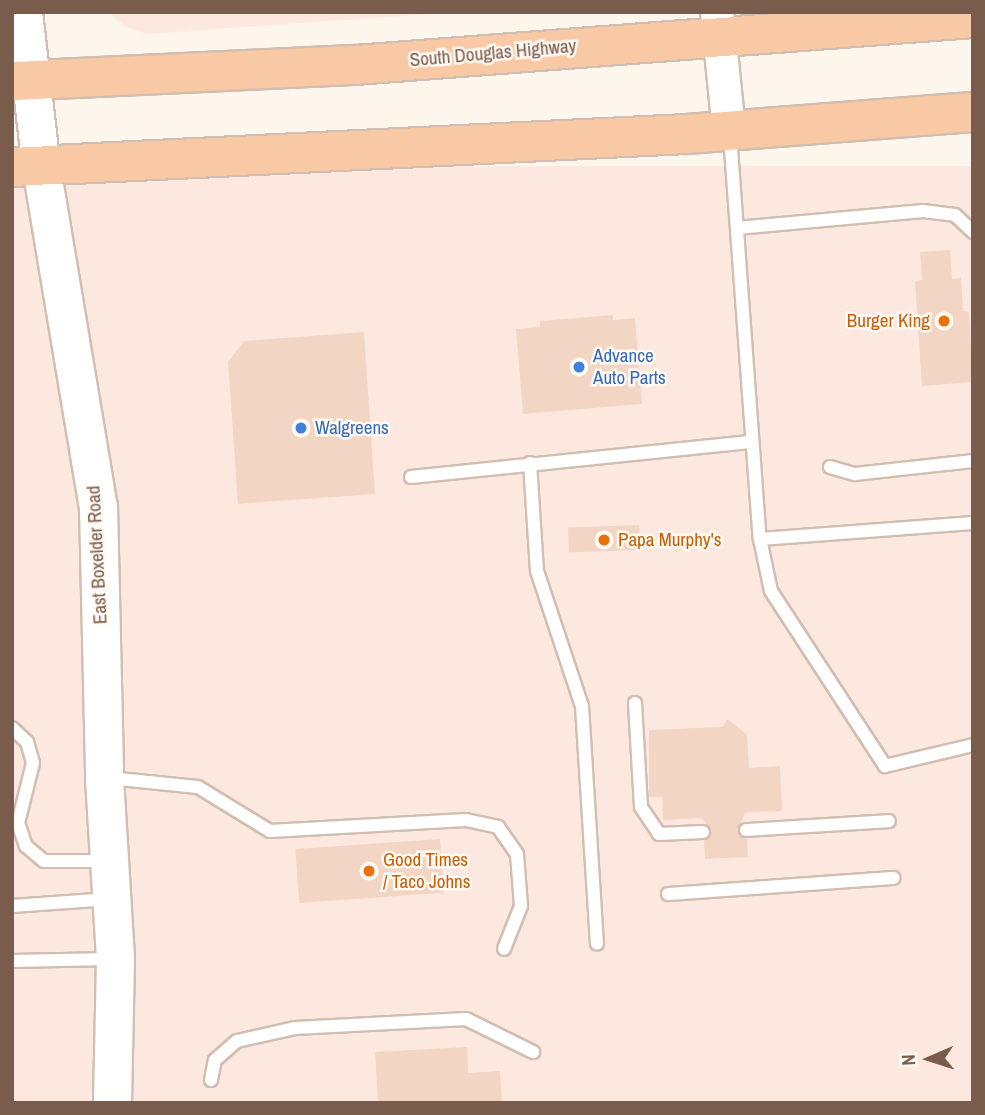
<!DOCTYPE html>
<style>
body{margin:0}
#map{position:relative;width:985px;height:1115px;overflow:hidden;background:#fdf6ec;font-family:"Archivo Narrow",sans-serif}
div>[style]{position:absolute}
.commercial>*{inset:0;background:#fde8e0;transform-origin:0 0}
.building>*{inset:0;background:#f3d5c3;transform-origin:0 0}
.roads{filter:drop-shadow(2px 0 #d1beb0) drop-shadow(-2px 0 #d1beb0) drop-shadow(0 2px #d1beb0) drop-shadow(0 -2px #d1beb0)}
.service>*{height:12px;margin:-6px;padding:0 6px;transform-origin:6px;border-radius:6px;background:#fff}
.tertiary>*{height:32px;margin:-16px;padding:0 16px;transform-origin:16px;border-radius:16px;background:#fff}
.secondary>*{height:37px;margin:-18.5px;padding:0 18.5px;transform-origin:18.5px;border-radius:18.5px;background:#fff}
.trunk>*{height:38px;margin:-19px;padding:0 19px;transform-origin:19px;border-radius:19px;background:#f9c8a4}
.dots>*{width:19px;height:19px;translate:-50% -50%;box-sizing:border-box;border:4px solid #fffaf3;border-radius:50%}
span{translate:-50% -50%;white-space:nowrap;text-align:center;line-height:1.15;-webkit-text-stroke:5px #fffaf3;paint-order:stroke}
.street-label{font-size:19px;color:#7a5c4d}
.food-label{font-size:19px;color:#c56008}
.right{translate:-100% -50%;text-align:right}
.left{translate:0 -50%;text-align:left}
.shop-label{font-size:19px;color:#366cbe}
.frame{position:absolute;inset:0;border:14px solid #7a5c4d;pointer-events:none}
.north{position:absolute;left:894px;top:1024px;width:70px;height:70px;-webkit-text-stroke:5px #fffaf3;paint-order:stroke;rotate:267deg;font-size:19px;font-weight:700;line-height:28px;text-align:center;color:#7a5c4d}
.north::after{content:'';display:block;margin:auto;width:24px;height:32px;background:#7a5c4d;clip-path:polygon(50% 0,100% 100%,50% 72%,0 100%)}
</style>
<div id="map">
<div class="commercial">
<i style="clip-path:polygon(109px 12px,457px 12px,147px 34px,124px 26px)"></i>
<i style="left:973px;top:166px;width:937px;height:964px;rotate:90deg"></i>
</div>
<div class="building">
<i style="clip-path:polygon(950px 250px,952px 279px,961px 278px,963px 311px,969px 312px,973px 382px,922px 386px,915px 281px,922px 280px,920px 252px)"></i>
<i style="clip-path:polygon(613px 315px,613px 320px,635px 318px,642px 404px,523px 414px,516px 329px,540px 327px,540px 321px)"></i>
<i style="clip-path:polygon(364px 332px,375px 494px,238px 504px,228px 362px,244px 341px)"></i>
<i style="left:639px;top:525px;width:25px;height:71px;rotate:88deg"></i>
<i style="clip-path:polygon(728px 719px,747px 735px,749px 768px,780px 766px,782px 811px,746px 812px,737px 830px,747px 839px,748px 857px,705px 859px,704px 841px,712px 831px,702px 818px,663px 820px,662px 797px,649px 797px,649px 730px,722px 727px)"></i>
<i style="left:440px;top:839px;width:54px;height:145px;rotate:86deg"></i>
<i style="clip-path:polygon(467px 1047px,468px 1073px,500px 1071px,502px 1103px,378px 1103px,375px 1052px)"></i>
</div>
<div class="roads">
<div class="service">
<i style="left:730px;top:135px;width:405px;rotate:85.8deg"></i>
<i style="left:760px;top:539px;width:53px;rotate:78.1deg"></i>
<i style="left:771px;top:591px;width:209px;rotate:56.9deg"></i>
<i style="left:885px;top:766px;width:90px;rotate:-13.4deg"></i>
<i style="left:737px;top:228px;width:187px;rotate:-5.2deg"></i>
<i style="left:923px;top:211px;width:32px;rotate:7deg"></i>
<i style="left:955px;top:215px;width:25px;rotate:43deg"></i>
<i style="left:530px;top:463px;width:108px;rotate:86.3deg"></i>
<i style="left:537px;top:571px;width:142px;rotate:71.6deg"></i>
<i style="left:582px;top:706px;width:238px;rotate:86.4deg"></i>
<i style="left:830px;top:467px;width:26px;rotate:16deg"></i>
<i style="left:855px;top:474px;width:119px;rotate:-6.3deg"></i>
<i style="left:411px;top:477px;width:343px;rotate:-5.9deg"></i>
<i style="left:760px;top:539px;width:214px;rotate:-4.3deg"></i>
<i style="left:635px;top:703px;width:104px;rotate:86.7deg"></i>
<i style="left:641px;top:807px;width:32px;rotate:56deg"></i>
<i style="left:659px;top:834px;width:44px;rotate:-2.6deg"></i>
<i style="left:12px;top:728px;width:21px;rotate:43deg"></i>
<i style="left:27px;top:742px;width:22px;rotate:74deg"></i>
<i style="left:33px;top:763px;width:62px;rotate:104deg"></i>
<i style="left:18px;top:823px;width:24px;rotate:71deg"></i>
<i style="left:26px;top:846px;width:23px;rotate:40deg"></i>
<i style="left:44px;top:861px;width:60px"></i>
<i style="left:109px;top:778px;width:89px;rotate:5.8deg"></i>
<i style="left:198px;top:787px;width:84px;rotate:31.4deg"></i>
<i style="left:270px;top:831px;width:196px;rotate:-3.2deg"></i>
<i style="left:466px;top:820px;width:33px;rotate:12deg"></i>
<i style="left:498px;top:827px;width:33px;rotate:55deg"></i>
<i style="left:517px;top:854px;width:52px;rotate:85.6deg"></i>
<i style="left:521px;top:906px;width:46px;rotate:111.6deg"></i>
<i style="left:746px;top:830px;width:143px;rotate:-3.6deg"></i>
<i style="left:668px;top:894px;width:226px;rotate:-4.1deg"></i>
<i style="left:12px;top:906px;width:98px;rotate:-4.1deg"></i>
<i style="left:12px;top:961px;width:99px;rotate:-1.2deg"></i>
<i style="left:211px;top:1080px;width:20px;rotate:-79deg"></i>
<i style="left:215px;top:1060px;width:29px;rotate:-41deg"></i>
<i style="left:237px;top:1041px;width:59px;rotate:-12.6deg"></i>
<i style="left:295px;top:1028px;width:171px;rotate:-3deg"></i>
<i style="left:466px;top:1019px;width:75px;rotate:26.2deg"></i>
</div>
<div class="tertiary">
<i style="left:717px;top:12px;width:120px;rotate:84.2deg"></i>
</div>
<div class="secondary">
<i style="left:23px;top:12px;width:156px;rotate:83.4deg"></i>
<i style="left:41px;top:167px;width:344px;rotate:80.5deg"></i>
<i style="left:98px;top:506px;width:272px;rotate:88.7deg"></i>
<i style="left:104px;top:778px;width:181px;rotate:86.5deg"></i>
<i style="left:115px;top:959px;width:144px;rotate:91.2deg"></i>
</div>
<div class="trunk">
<i style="left:12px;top:81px;width:343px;rotate:-2.7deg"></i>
<i style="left:355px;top:65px;width:620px;rotate:-4.35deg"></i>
<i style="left:12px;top:167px;width:675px;rotate:-2.8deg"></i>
<i style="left:686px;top:134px;width:288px;rotate:-4.4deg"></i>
</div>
</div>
<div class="dots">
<i style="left:944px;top:321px;background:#e8710a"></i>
<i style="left:579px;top:367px;background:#3f7fe0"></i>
<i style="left:301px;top:428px;background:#3f7fe0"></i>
<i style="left:604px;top:540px;background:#e8710a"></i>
<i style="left:369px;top:871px;background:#e8710a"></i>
</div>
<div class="street-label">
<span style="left:493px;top:53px;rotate:-5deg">South Douglas Highway</span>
<span style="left:97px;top:555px;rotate:-93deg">East Boxelder Road</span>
</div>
<div class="food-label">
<span class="right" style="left:930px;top:321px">Burger King</span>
<span class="left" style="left:618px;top:540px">Papa Murphy's</span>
<span class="left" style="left:383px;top:871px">Good Times<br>/ Taco Johns</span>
</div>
<div class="shop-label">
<span class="left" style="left:593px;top:367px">Advance<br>Auto Parts</span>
<span class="left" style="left:315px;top:428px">Walgreens</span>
</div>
<div class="frame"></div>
<div class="north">N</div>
</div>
